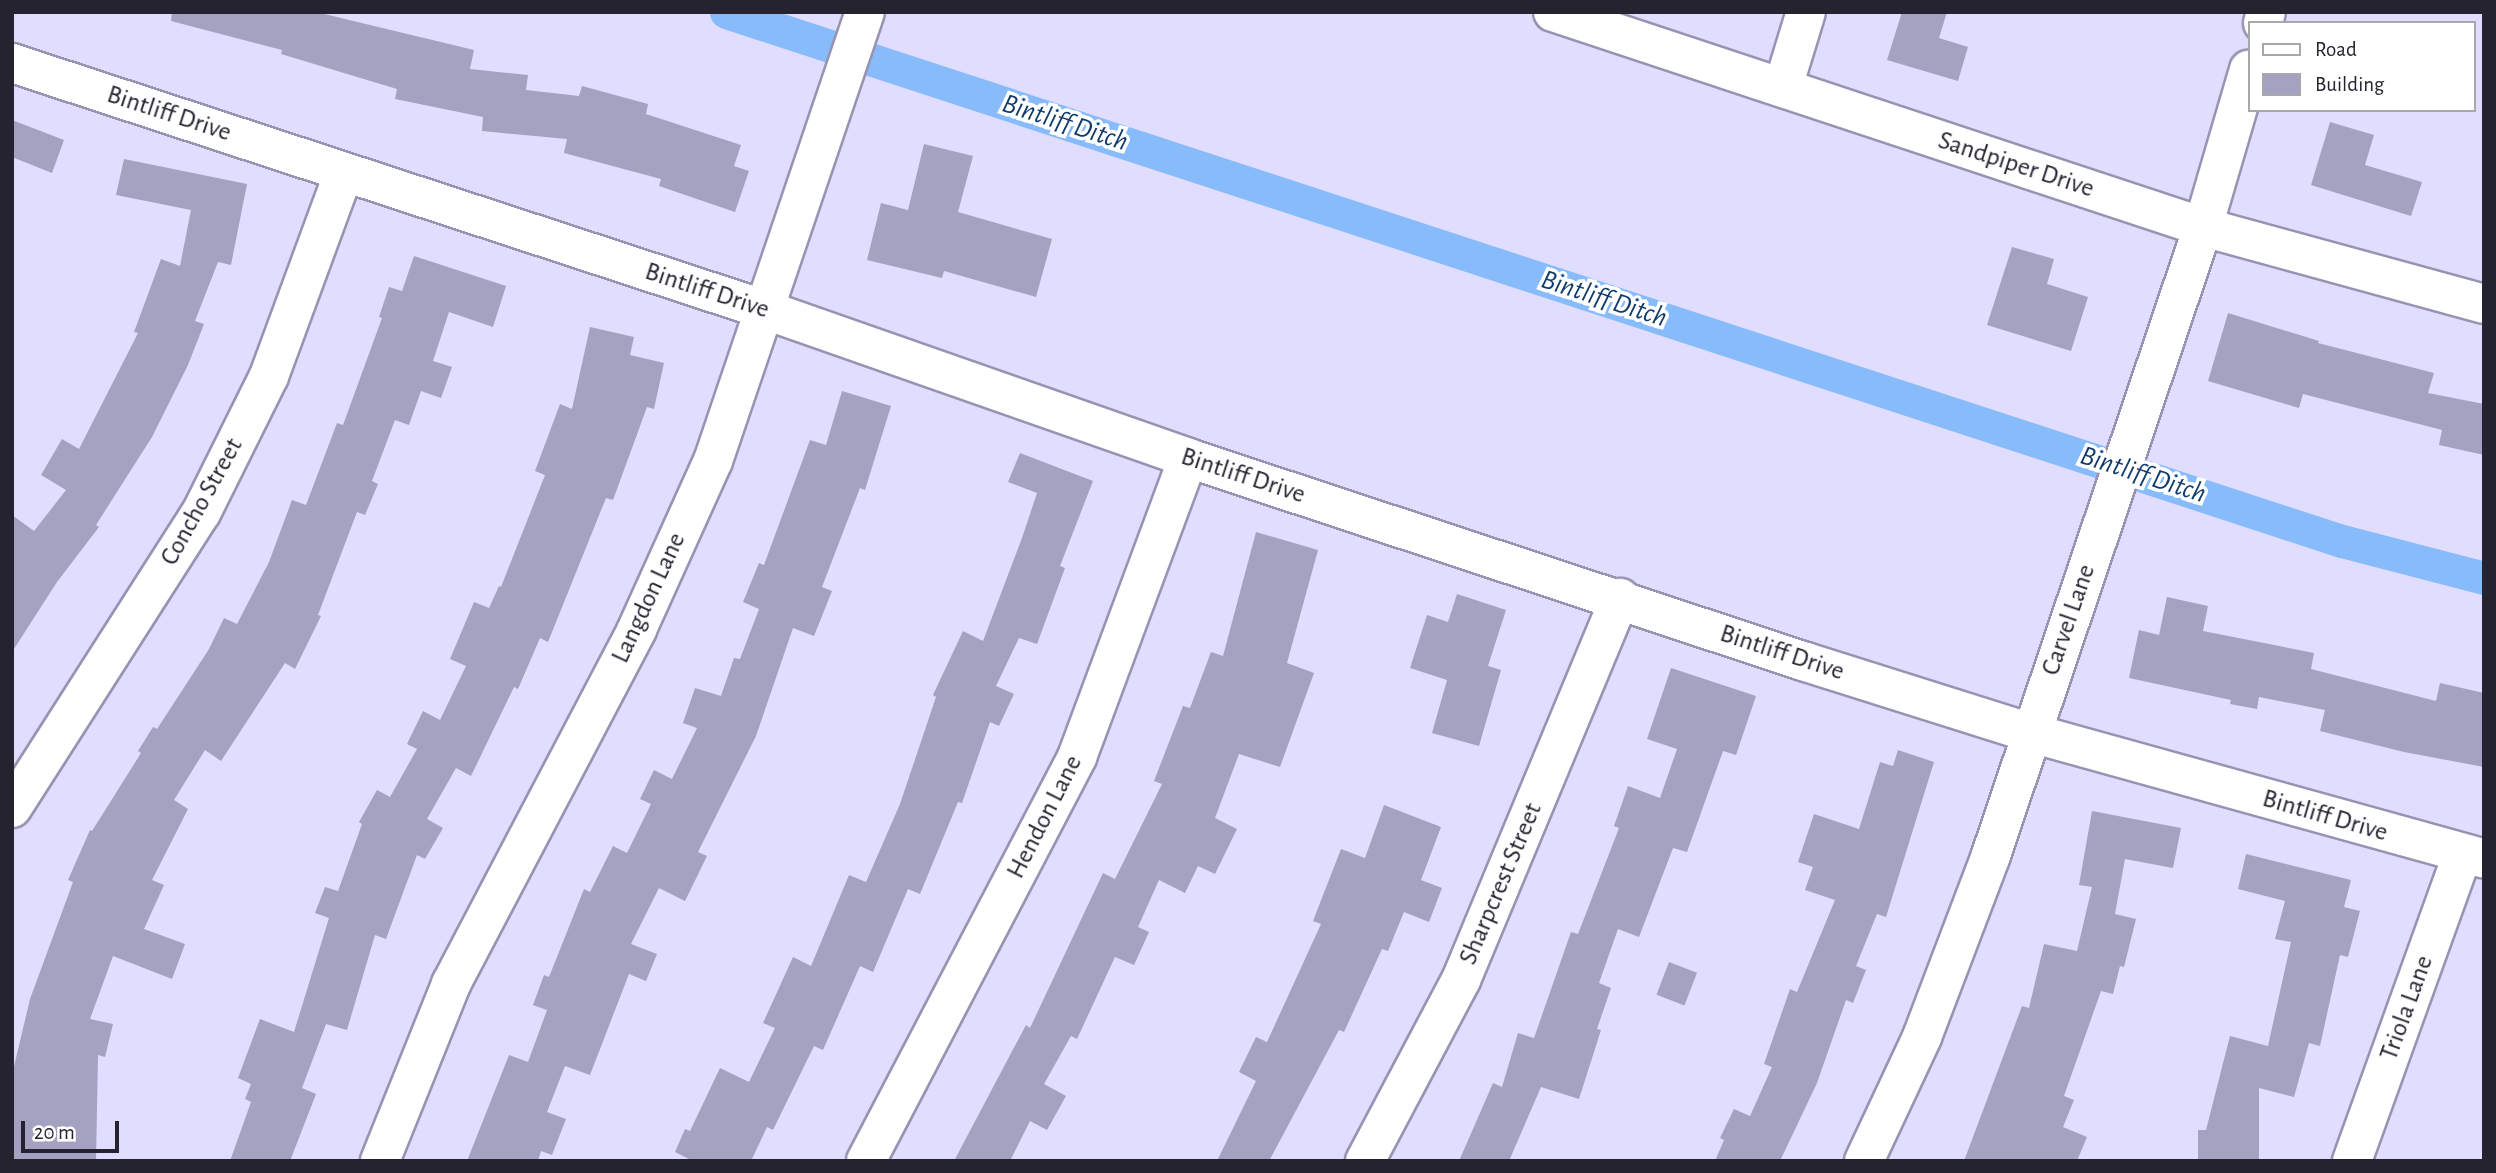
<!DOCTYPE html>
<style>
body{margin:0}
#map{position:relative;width:2496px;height:1173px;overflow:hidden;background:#e0ddff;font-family:"Alegreya Sans",sans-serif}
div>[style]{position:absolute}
.canal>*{height:33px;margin:-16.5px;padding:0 16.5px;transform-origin:16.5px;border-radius:16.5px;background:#88bbf9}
.building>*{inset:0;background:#a4a1c1;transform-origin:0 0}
.roads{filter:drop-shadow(2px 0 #9793b2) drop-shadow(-2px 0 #9793b2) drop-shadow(0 2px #9793b2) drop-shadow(0 -2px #9793b2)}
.minor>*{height:38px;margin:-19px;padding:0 19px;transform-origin:19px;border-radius:19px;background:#fff}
span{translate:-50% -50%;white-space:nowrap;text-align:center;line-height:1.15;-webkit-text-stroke:7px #fff;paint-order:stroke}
.street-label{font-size:26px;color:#25232f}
.water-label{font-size:28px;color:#103c6c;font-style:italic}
.frame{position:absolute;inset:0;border:14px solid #25232f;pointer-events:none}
.legend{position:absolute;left:2248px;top:21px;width:228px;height:91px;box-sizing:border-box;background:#fff;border:2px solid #a8a7ac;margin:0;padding:9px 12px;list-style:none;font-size:21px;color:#25232f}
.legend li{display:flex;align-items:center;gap:14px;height:35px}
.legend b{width:35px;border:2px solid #a8a7ac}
.scale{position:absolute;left:21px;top:1121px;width:98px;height:32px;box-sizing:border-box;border:4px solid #25232f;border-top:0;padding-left:9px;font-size:21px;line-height:24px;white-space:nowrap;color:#25232f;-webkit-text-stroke:5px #fff;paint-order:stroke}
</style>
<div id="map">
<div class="canal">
<i style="left:726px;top:12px;width:1700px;rotate:18.13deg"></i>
<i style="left:2342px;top:541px;width:147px;rotate:14.6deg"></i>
</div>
<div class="building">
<i style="clip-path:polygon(172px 12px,316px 12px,474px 50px,470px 69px,528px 75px,526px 90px,579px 96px,582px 86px,648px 104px,646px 114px,741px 145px,734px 166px,749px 171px,735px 212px,659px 186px,661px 179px,564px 153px,567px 139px,482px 131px,483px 117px,395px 99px,397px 89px,281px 54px,282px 50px,171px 21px)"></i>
<i style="clip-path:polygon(1902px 12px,1947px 12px,1939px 38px,1968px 47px,1958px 81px,1887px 60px)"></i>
<i style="clip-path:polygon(12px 120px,64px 140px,52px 173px,12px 157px)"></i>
<i style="clip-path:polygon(2330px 122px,2374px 135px,2365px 165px,2422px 182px,2411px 216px,2311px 185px)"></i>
<i style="clip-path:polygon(924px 144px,973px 156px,958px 212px,1052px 239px,1036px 297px,944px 271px,942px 278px,867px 260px,881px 203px,908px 210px)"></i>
<i style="clip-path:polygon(124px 159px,247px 184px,231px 265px,218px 262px,195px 321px,204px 324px,188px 365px,152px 437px,96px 525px,99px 527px,57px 582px,12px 652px,12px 515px,34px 531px,66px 490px,41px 475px,62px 439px,79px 449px,138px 333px,134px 332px,161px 259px,180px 266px,191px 210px,116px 195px)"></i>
<i style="clip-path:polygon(2012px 247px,2054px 259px,2047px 284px,2088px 297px,2071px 351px,1987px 325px)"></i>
<i style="clip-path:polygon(414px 256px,506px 286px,493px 327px,449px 312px,433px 361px,452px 367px,441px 398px,421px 391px,409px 425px,395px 420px,372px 481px,378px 484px,365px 515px,357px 512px,318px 615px,321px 616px,295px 669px,285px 663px,221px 761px,205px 750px,174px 800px,188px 809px,152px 880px,164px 885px,144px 929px,185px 944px,172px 979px,113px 956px,90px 1019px,113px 1024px,105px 1057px,98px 1055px,96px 1161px,12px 1161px,12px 1075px,30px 999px,73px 882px,68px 880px,90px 830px,92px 831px,141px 753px,138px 751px,153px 727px,157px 729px,209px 649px,224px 618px,237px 624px,269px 562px,292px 500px,306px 505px,337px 423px,343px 425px,382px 318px,379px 317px,389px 287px,402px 291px)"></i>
<i style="clip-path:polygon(2228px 313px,2319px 341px,2318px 343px,2434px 373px,2428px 393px,2484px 404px,2484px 455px,2439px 445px,2442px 430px,2303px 394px,2299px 408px,2208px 381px)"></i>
<i style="clip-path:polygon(590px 327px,634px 337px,630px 355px,664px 363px,654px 409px,647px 407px,613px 500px,606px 498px,548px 642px,540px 638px,518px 689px,514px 687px,471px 776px,456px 768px,427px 819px,443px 828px,425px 859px,417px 855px,386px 939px,375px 935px,347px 1030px,326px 1024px,302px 1088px,316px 1094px,290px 1161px,230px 1161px,251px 1102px,245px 1099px,251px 1084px,238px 1078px,260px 1019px,294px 1032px,329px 918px,315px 913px,325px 887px,338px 891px,362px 824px,359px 822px,377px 790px,390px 797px,417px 749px,407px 744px,423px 711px,440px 720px,466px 666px,450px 659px,474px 602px,489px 608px,499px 586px,501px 587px,545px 475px,535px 471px,560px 404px,572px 409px)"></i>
<i style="clip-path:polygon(842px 391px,891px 406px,865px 490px,860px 488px,822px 587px,832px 591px,814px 636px,793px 628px,756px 736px,698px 852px,707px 856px,685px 901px,659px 888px,631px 944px,657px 954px,646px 981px,629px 974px,590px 1075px,565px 1066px,547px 1112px,566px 1119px,552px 1155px,541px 1151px,538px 1161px,467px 1161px,509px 1055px,528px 1062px,547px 1010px,533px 1005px,544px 975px,549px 977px,584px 889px,590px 892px,613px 846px,627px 853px,651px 804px,640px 799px,654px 770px,672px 779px,697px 728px,683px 723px,695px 688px,721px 696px,734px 658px,740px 659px,759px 609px,743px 602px,759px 563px,764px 565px,810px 440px,826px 445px)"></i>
<i style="clip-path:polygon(1020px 453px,1093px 481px,1060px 566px,1065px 568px,1037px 644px,1019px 638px,996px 686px,1014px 694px,999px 726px,990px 722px,962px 803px,958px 802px,920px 894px,908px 889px,873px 972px,860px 966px,823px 1050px,814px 1046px,773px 1130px,767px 1127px,751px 1161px,693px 1161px,675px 1152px,685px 1129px,690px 1131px,720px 1068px,749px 1082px,775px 1028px,763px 1023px,793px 957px,811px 966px,849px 875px,866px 882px,900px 804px,936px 697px,933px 695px,963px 631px,983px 641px,1022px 538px,1037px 493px,1008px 482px)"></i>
<i style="clip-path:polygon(1256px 532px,1318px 550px,1287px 663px,1314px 673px,1280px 767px,1239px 754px,1215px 818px,1237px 829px,1215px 874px,1198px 866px,1185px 893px,1159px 880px,1138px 927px,1149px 932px,1134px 965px,1115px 957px,1077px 1039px,1071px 1036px,1044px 1084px,1066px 1096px,1047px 1130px,1030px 1121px,1010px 1161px,954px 1161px,1026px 1025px,1030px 1028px,1103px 873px,1115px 879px,1162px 784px,1154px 781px,1183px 706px,1190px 708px,1211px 652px,1223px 656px)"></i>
<i style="clip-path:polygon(1457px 594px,1506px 610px,1488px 666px,1501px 670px,1479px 746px,1432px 733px,1447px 680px,1410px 668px,1427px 615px,1448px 622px)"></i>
<i style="clip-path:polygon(2167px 597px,2208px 606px,2203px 631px,2314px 653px,2311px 669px,2436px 701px,2440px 683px,2484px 693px,2484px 767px,2404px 752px,2320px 731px,2325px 710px,2259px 697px,2257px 709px,2230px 704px,2231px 700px,2129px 678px,2139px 630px,2159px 635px)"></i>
<i style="clip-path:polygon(1671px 668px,1756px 696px,1736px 755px,1723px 751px,1687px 852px,1673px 848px,1639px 937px,1618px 929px,1599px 983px,1611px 988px,1597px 1029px,1601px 1030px,1579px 1099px,1541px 1087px,1509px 1161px,1459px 1161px,1493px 1083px,1502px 1087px,1518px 1033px,1534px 1038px,1571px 932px,1578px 934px,1619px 828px,1614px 826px,1628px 786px,1660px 798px,1677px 749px,1647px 739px)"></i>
<i style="clip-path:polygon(1898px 750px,1934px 762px,1886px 917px,1877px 914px,1856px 966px,1866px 970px,1853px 1003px,1846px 1000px,1817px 1083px,1780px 1161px,1715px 1161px,1724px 1140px,1720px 1138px,1734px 1109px,1750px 1116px,1772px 1067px,1764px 1064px,1790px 989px,1797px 992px,1835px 900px,1805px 890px,1813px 867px,1798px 862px,1814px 814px,1859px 829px,1880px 762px,1893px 766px)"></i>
<i style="clip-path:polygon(1384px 805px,1441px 827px,1421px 880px,1442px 888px,1429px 922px,1404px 912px,1388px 951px,1382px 949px,1344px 1032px,1339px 1030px,1269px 1161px,1217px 1161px,1256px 1081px,1239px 1072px,1256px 1037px,1267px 1042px,1321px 924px,1313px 921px,1341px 849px,1365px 858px)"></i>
<i style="clip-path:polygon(2092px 811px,2181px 828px,2173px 868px,2125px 859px,2115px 914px,2136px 919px,2124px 967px,2120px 966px,2113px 994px,2101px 991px,2064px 1096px,2074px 1100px,2063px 1127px,2087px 1137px,2077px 1161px,1964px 1161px,2022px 1006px,2029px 1008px,2044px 944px,2077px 951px,2092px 887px,2079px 885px)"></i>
<i style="clip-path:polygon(2246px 854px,2351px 880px,2344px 907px,2360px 911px,2348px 957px,2340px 955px,2320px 1046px,2309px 1043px,2294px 1097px,2259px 1088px,2259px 1161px,2198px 1161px,2198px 1130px,2206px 1130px,2230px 1036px,2268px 1046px,2291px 942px,2275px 939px,2285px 901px,2238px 889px)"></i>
<i style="left:1669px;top:962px;width:30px;height:35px;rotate:21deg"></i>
</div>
<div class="roads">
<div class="minor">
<i style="left:1553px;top:12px;width:685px;rotate:18.3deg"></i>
<i style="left:2203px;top:227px;width:291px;rotate:15.3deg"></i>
<i style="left:2263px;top:23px;width:11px;rotate:-75deg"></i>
<i style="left:12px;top:63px;width:793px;rotate:18.14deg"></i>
<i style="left:766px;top:310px;width:447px;rotate:19.3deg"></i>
<i style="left:1188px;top:458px;width:648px;rotate:18.27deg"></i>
<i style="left:1803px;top:661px;width:239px;rotate:17.5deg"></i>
<i style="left:2031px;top:733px;width:470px;rotate:15.5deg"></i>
<i style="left:1783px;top:87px;width:78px;rotate:-73deg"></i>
<i style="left:12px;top:808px;width:350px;rotate:-57.4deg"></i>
<i style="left:201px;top:513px;width:153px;rotate:-63.6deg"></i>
<i style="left:269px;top:376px;width:217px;rotate:-69.8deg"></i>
<i style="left:380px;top:1161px;width:191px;rotate:-68.1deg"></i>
<i style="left:451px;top:984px;width:401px;rotate:-62.3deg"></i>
<i style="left:637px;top:629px;width:184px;rotate:-65.7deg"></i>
<i style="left:713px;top:461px;width:474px;rotate:-71.3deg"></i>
<i style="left:866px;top:1161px;width:456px;rotate:-62.4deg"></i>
<i style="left:1077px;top:757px;width:319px;rotate:-69.6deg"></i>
<i style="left:1365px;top:1161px;width:205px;rotate:-62.1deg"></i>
<i style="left:1461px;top:980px;width:414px;rotate:-67.4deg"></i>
<i style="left:1864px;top:1161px;width:137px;rotate:-64.9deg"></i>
<i style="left:1922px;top:1037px;width:195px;rotate:-69.2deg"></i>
<i style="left:1991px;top:855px;width:663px;rotate:-71.35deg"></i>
<i style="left:2203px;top:227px;width:164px;rotate:-73.7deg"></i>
<i style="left:2352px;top:1161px;width:325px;rotate:-70.2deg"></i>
</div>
</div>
<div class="street-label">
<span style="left:169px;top:114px;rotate:18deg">Bintliff Drive</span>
<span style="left:2016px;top:165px;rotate:18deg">Sandpiper Drive</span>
<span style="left:707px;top:291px;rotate:18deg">Bintliff Drive</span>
<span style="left:1243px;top:476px;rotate:18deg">Bintliff Drive</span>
<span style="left:202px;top:502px;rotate:-61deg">Concho Street</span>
<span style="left:649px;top:598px;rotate:-65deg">Langdon Lane</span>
<span style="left:2069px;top:620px;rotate:-71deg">Carvel Lane</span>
<span style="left:1782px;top:653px;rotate:18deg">Bintliff Drive</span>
<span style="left:2325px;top:816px;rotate:16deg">Bintliff Drive</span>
<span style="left:1045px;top:817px;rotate:-63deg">Hendon Lane</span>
<span style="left:1501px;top:884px;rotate:-67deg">Sharpcrest Street</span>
<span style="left:2407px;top:1008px;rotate:-70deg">Triola Lane</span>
</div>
<div class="water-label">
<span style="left:1065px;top:123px;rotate:18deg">Bintliff Ditch</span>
<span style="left:1604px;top:299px;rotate:18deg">Bintliff Ditch</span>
<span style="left:2143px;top:475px;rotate:18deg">Bintliff Ditch</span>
</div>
<div class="frame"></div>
<ul class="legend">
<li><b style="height:9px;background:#fff"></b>Road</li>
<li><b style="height:19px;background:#a4a1c1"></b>Building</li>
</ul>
<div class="scale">20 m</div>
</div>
